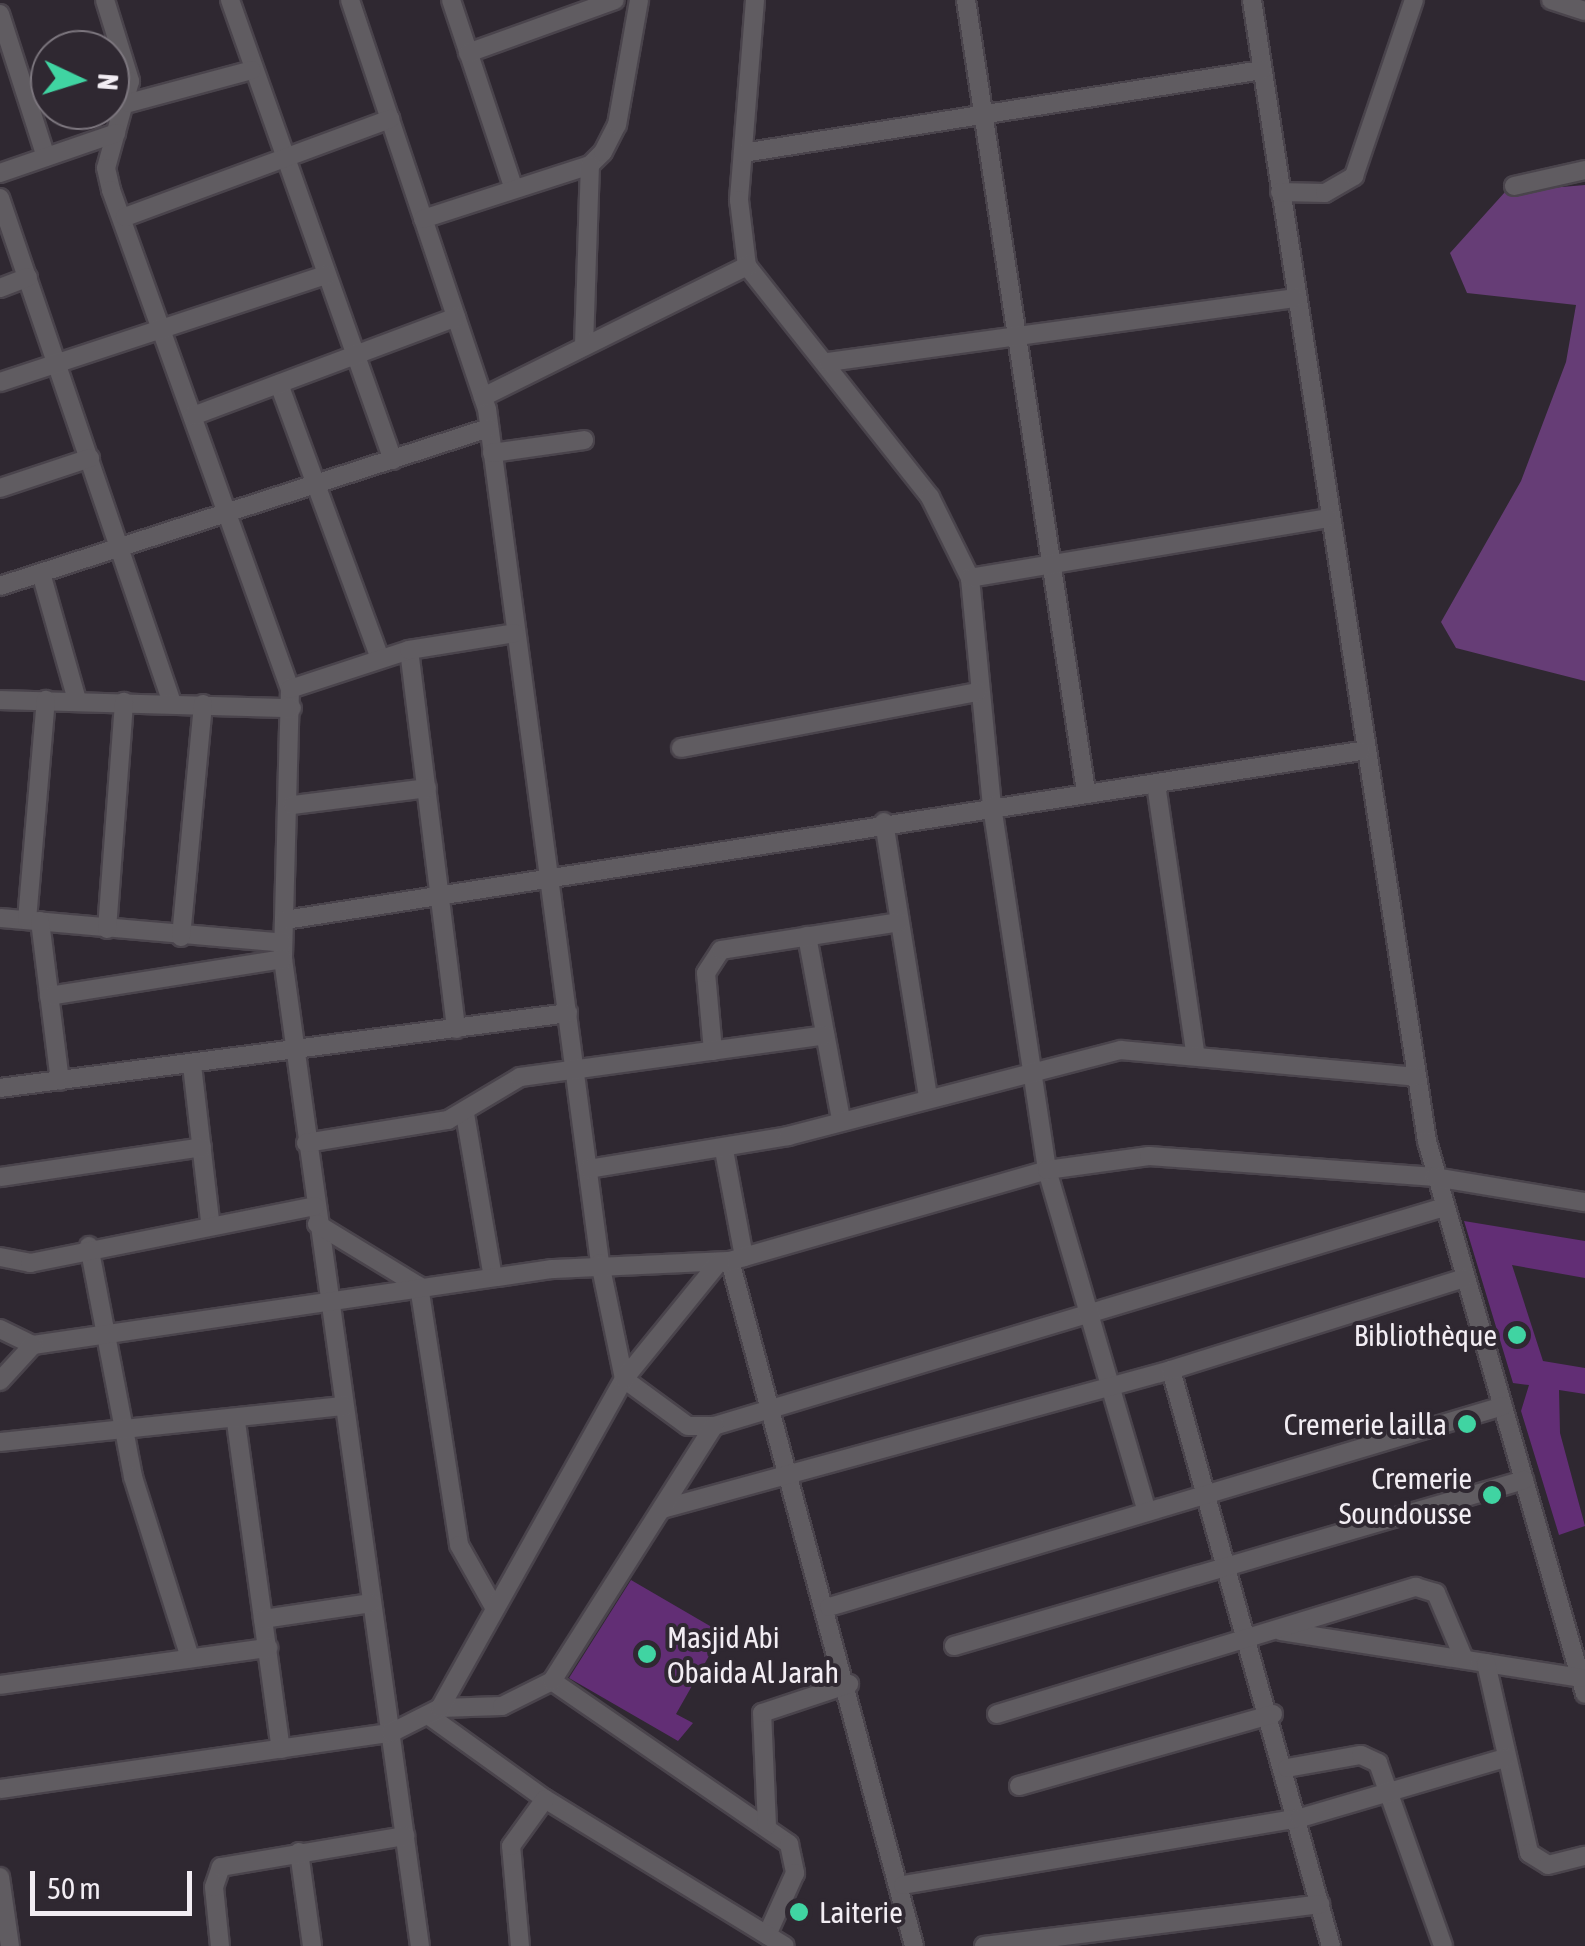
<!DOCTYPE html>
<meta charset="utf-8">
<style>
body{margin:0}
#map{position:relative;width:1585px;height:1946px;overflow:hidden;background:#2f2831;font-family:"Asap Condensed",sans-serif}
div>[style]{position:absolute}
.green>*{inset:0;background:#663d76}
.building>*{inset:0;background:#622e75}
.roads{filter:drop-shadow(2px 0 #4a444c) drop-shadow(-2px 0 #4a444c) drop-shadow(0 2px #4a444c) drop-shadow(0 -2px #4a444c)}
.street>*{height:18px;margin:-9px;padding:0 9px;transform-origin:9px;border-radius:9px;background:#605c61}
.dots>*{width:28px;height:28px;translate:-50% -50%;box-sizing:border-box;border:5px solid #2f2831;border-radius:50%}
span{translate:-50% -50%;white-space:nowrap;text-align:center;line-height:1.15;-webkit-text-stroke:8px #2f2831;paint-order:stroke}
.poi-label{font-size:30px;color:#f2edf3}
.right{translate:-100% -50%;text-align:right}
.left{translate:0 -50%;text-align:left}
.north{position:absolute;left:30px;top:30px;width:100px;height:100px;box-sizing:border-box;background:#2f2831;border:2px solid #7d777f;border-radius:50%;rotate:94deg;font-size:28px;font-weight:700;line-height:40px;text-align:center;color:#f2edf3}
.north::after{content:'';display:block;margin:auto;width:35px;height:45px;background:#40d4a2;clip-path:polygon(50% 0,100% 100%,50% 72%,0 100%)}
.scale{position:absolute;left:30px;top:1871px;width:162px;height:45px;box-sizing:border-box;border:5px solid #f2edf3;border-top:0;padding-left:12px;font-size:30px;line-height:35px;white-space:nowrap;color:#f2edf3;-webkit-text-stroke:8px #2f2831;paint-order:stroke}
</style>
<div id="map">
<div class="green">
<i style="clip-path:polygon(1585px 185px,1585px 681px,1456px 648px,1441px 622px,1521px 481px,1566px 362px,1576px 305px,1467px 293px,1450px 253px,1505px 192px)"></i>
</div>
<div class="building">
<i style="clip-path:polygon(1464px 1221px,1585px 1241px,1585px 1278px,1512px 1265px,1543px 1361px,1585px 1368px,1585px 1394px,1559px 1390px,1560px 1433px,1585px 1526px,1559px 1535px,1521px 1411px,1529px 1385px,1513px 1383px)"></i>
<i style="clip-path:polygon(631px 1580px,722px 1633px,676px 1714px,693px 1723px,678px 1741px,569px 1678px)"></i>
</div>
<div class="roads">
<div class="street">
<i style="left:105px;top:0;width:85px;rotate:72.8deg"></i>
<i style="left:130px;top:81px;width:90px;rotate:105.4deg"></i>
<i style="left:106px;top:168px;width:23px;rotate:77deg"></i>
<i style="left:111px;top:190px;width:530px;rotate:70.27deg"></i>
<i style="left:290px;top:689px;width:270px;rotate:91.5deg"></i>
<i style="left:283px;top:959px;width:996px;rotate:82.1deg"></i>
<i style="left:230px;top:0;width:488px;rotate:70.5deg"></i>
<i style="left:350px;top:0;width:431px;rotate:71.5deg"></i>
<i style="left:487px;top:409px;width:861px;rotate:82.46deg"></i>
<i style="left:600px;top:1263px;width:118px;rotate:78.3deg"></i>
<i style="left:624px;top:1379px;width:79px;rotate:36.3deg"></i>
<i style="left:688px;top:1426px;width:26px"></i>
<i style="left:714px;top:1426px;width:762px;rotate:-16.7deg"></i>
<i style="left:451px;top:0;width:199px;rotate:71.6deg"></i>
<i style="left:755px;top:0;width:201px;rotate:94.6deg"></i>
<i style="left:739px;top:200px;width:66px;rotate:83.1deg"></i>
<i style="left:747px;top:266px;width:295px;rotate:51.6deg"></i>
<i style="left:930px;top:497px;width:90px;rotate:63.7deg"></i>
<i style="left:970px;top:578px;width:229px;rotate:84.5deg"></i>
<i style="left:992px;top:806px;width:368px;rotate:81.4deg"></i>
<i style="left:1047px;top:1170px;width:355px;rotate:73.7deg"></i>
<i style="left:966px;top:0;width:801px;rotate:81.38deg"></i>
<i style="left:1252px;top:0;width:1154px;rotate:81.28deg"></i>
<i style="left:1427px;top:1141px;width:575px;rotate:74.05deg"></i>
<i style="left:1551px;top:0;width:36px;rotate:18deg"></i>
<i style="left:0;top:14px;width:150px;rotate:72.2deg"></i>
<i style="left:468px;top:53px;width:156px;rotate:-19.8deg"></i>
<i style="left:129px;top:103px;width:127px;rotate:-15deg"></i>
<i style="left:743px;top:153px;width:526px;rotate:-9.09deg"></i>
<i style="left:0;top:173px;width:123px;rotate:-19deg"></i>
<i style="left:1514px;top:186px;width:73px;rotate:-12.7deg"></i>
<i style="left:1280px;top:192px;width:45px;rotate:1.3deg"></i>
<i style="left:1325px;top:193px;width:34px;rotate:-30deg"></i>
<i style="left:1354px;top:176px;width:186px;rotate:-71.2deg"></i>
<i style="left:0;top:198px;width:533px;rotate:71.19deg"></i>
<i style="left:125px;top:217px;width:283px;rotate:-20.3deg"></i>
<i style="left:423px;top:219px;width:176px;rotate:-17.9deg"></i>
<i style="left:590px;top:165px;width:18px;rotate:-45deg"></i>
<i style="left:603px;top:152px;width:30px;rotate:-63deg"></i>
<i style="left:617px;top:125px;width:127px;rotate:-80deg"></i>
<i style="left:0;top:288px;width:30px;rotate:-21deg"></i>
<i style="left:584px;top:345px;width:180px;rotate:-88.1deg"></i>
<i style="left:828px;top:362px;width:471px;rotate:-7.8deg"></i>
<i style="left:0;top:382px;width:342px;rotate:-18.2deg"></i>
<i style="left:279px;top:384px;width:293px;rotate:69.8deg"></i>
<i style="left:483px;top:397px;width:295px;rotate:-26.4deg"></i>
<i style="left:193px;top:416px;width:281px;rotate:-20.6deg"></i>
<i style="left:492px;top:453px;width:93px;rotate:-8deg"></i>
<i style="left:0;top:488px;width:95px;rotate:-18.4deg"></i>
<i style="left:41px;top:573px;width:132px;rotate:74.2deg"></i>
<i style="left:970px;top:578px;width:363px;rotate:-9.5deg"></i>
<i style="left:0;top:586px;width:514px;rotate:-17.91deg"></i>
<i style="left:409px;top:650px;width:382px;rotate:82.9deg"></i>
<i style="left:290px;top:689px;width:125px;rotate:-18.1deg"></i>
<i style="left:409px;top:650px;width:107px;rotate:-9.1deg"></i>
<i style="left:0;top:700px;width:292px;rotate:1.6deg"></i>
<i style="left:681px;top:748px;width:302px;rotate:-10.7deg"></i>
<i style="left:1156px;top:784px;width:271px;rotate:81.7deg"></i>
<i style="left:293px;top:805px;width:135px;rotate:-7.2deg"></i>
<i style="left:884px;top:822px;width:279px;rotate:80.9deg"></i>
<i style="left:0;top:918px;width:284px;rotate:5deg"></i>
<i style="left:27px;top:920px;width:221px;rotate:-85.1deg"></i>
<i style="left:285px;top:920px;width:1089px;rotate:-8.93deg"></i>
<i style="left:40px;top:921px;width:161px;rotate:82.9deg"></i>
<i style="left:107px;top:929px;width:228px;rotate:-85.7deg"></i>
<i style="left:807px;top:936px;width:187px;rotate:79.5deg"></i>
<i style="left:181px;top:937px;width:234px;rotate:-84.6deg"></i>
<i style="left:49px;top:996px;width:237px;rotate:-9deg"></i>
<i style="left:713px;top:1051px;width:78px;rotate:-95.1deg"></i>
<i style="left:706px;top:973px;width:27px;rotate:-57deg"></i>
<i style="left:721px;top:950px;width:180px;rotate:-8.9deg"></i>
<i style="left:192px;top:1065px;width:156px;rotate:83.4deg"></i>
<i style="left:0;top:1088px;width:573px;rotate:-7.52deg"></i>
<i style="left:465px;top:1114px;width:165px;rotate:80.3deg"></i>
<i style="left:306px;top:1143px;width:144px;rotate:-9.2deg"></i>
<i style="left:448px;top:1120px;width:84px;rotate:-30.8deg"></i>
<i style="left:520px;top:1077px;width:308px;rotate:-7.8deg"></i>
<i style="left:724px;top:1150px;width:109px;rotate:79.4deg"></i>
<i style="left:589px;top:1169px;width:202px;rotate:-9.4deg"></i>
<i style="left:788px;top:1136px;width:344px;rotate:-14.5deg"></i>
<i style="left:1121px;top:1050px;width:296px;rotate:5.2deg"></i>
<i style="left:0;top:1177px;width:204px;rotate:-8.4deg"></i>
<i style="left:317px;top:1224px;width:119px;rotate:31.3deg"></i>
<i style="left:419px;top:1286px;width:262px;rotate:81.2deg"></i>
<i style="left:459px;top:1545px;width:73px;rotate:60.6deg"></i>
<i style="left:89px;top:1246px;width:235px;rotate:79.2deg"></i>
<i style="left:133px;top:1477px;width:190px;rotate:72.5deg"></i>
<i style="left:0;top:1257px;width:31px;rotate:11deg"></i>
<i style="left:30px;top:1263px;width:291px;rotate:-11.3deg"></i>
<i style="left:730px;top:1261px;width:709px;rotate:74.96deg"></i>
<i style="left:0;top:1329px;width:37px;rotate:26deg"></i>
<i style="left:33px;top:1345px;width:525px;rotate:-8.33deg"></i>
<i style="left:552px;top:1269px;width:178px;rotate:-2.6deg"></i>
<i style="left:730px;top:1261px;width:330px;rotate:-16deg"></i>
<i style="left:1047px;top:1170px;width:103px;rotate:-7.8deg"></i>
<i style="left:1149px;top:1156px;width:287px;rotate:4.2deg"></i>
<i style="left:1435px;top:1177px;width:152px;rotate:9.5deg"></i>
<i style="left:1171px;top:1370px;width:598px;rotate:74.48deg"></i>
<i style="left:0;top:1381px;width:49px;rotate:-47.5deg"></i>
<i style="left:236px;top:1422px;width:330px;rotate:82.2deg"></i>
<i style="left:0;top:1442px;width:345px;rotate:-6deg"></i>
<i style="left:662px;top:1509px;width:528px;rotate:-15.27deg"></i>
<i style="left:1171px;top:1370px;width:307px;rotate:-17.4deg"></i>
<i style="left:829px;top:1607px;width:703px;rotate:-16.61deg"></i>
<i style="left:263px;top:1619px;width:109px;rotate:-8.4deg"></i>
<i style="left:1281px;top:1631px;width:303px;rotate:8.9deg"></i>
<i style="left:954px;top:1646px;width:594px;rotate:-16.24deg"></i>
<i style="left:1486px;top:1663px;width:195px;rotate:77.2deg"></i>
<i style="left:1529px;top:1853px;width:22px;rotate:32deg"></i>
<i style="left:1548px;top:1865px;width:38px;rotate:-14deg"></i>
<i style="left:552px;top:1681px;width:288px;rotate:34.5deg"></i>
<i style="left:789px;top:1844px;width:30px;rotate:78deg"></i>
<i style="left:795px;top:1873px;width:68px;rotate:114.3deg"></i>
<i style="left:0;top:1685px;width:271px;rotate:-7.9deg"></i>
<i style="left:440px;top:1708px;width:62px;rotate:-1.8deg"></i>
<i style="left:502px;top:1706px;width:56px;rotate:-26.6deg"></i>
<i style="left:552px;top:1681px;width:302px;rotate:-57.6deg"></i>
<i style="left:997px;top:1714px;width:438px;rotate:-16.9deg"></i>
<i style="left:1416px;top:1587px;width:21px;rotate:17deg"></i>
<i style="left:1436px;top:1593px;width:72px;rotate:67deg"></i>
<i style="left:428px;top:1715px;width:144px;rotate:35.7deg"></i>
<i style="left:545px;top:1799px;width:281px;rotate:31.5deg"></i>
<i style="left:1287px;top:1768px;width:75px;rotate:-10deg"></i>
<i style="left:1361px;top:1755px;width:19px;rotate:25deg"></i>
<i style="left:1378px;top:1763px;width:194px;rotate:70.4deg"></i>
<i style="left:1019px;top:1786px;width:264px;rotate:-15.8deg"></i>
<i style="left:0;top:1789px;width:395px;rotate:-8.2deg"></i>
<i style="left:391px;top:1733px;width:55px;rotate:-27deg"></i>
<i style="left:440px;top:1708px;width:377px;rotate:-60.8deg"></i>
<i style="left:624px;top:1379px;width:151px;rotate:-50.9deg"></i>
<i style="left:767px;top:1826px;width:113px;rotate:-92.5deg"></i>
<i style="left:762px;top:1713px;width:92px;rotate:-18.4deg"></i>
<i style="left:299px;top:1852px;width:95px;rotate:82.1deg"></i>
<i style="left:0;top:1877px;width:70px;rotate:81.8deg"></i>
<i style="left:903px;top:1885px;width:403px;rotate:-9.6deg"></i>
<i style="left:1300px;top:1818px;width:214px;rotate:-16.3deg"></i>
<i style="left:220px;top:1946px;width:59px;rotate:-95.8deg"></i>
<i style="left:214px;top:1887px;width:21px;rotate:-71deg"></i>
<i style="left:221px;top:1867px;width:187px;rotate:-9.6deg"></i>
<i style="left:520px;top:1946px;width:100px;rotate:-95.1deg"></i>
<i style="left:511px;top:1846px;width:58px;rotate:-54.1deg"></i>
<i style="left:984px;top:1946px;width:339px;rotate:-7.1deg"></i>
</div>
</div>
<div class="dots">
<i style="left:1517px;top:1335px;background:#40d4a2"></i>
<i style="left:1467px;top:1424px;background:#40d4a2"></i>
<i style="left:1492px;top:1495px;background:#40d4a2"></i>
<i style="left:647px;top:1654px;background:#40d4a2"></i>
<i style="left:799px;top:1912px;background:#40d4a2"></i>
</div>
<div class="poi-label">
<span class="right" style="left:1497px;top:1335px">Bibliothèque</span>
<span class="right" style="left:1447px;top:1424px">Cremerie lailla</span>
<span class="right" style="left:1472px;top:1495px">Cremerie<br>Soundousse</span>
<span class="left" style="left:667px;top:1654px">Masjid Abi<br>Obaida Al Jarah</span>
<span class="left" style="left:819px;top:1912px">Laiterie</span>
</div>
<div class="north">N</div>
<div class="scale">50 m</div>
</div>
